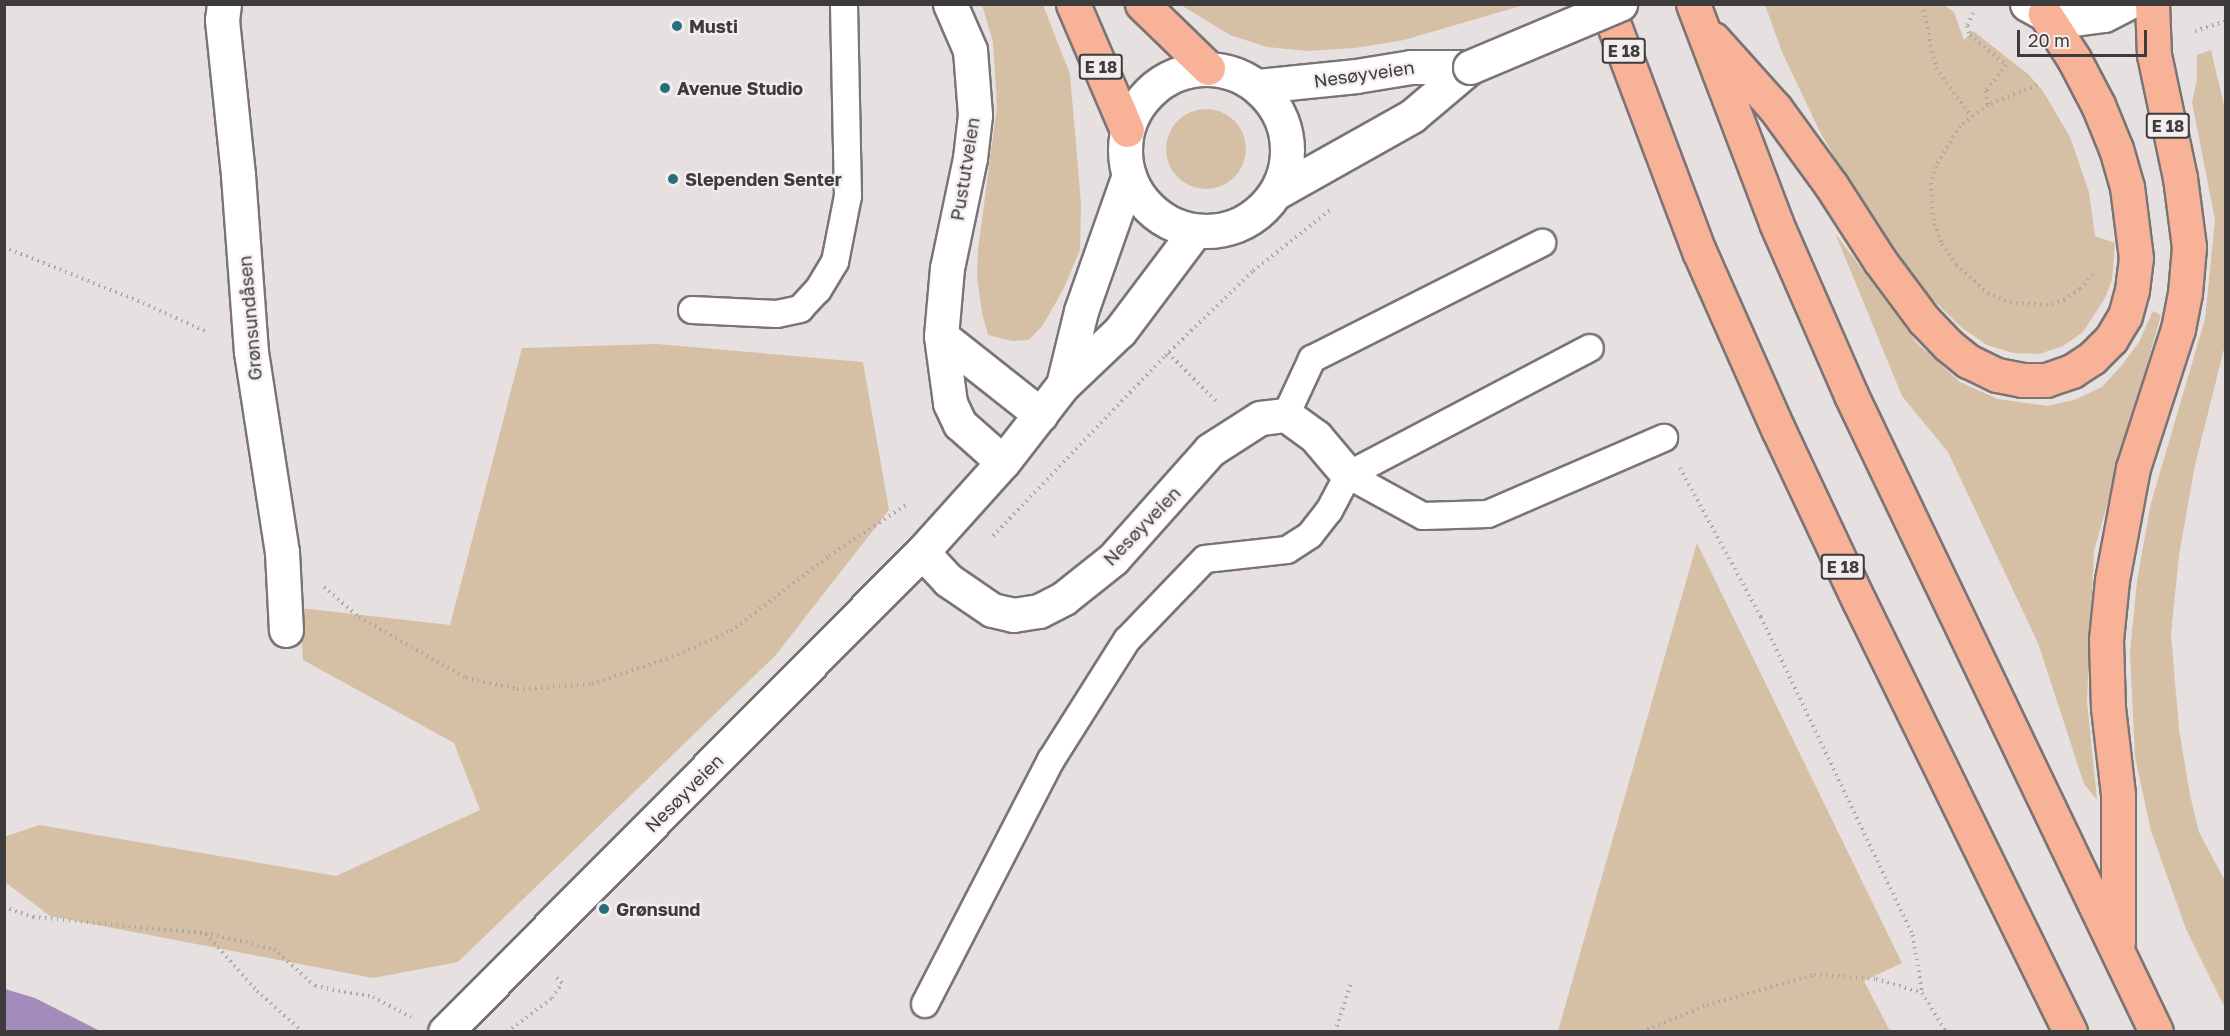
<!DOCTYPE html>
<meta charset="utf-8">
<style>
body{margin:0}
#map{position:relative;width:2230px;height:1036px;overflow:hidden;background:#e6e0e1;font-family:"Golos Text",sans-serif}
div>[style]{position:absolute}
.green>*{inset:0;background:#d6c0a5}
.round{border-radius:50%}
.water>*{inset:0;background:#a38cbc}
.path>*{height:4px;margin-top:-2px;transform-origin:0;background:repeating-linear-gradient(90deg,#aba6a7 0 1.5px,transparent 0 6px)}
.roads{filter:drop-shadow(2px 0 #7a7475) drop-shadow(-2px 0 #7a7475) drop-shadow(0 2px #7a7475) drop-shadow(0 -2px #7a7475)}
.lane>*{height:26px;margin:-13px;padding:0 13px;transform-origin:13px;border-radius:13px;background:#fff}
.street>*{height:33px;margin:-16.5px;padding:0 16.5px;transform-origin:16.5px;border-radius:16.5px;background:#fff}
.secondary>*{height:33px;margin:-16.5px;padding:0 16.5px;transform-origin:16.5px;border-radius:16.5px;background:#fff}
.secondary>.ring{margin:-16.5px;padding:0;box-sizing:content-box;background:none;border:33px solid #fff;border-radius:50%}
.highway>*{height:33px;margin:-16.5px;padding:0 16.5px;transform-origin:16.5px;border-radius:16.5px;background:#f7b297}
.bridges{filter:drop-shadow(2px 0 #7a7475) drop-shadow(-2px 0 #7a7475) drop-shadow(0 2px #7a7475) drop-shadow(0 -2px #7a7475)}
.secondary-bridge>*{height:33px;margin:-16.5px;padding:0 16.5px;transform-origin:16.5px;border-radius:16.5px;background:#fff}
.dots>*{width:16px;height:16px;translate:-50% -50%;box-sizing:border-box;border:3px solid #f4edee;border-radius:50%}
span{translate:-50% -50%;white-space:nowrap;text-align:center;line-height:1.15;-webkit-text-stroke:4.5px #f4edee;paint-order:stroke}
.shield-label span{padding:2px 4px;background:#f4edee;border:2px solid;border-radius:4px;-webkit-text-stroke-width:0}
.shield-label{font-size:16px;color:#3d3b3b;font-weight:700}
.poi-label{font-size:18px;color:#3d3b3b;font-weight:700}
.left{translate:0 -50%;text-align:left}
.street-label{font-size:18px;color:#3d3b3b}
.frame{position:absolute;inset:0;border:6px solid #3d3b3b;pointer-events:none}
.scale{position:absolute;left:2017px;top:30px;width:130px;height:27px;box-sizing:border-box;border:3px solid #3d3b3b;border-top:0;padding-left:8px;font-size:18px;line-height:21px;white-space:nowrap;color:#3d3b3b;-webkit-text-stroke:4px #f4edee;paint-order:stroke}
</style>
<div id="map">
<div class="green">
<i style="clip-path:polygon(982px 5px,1043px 5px,1070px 74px,1081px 204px,1080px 250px,1064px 288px,1043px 325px,1029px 340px,1012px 341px,988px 335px,982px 313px,977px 277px,978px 250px,997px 106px,993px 42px)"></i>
<i style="clip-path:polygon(1181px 5px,1524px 5px,1404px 40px,1355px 48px,1307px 51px,1267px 47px,1230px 35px)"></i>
<i style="clip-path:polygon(1765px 5px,1944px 5px,1954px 12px,1964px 40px,1973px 31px,2028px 74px,2043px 91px,2070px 137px,2089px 192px,2095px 236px,2115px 243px,2112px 280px,2105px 298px,2083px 332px,2063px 346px,2039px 354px,2013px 353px,1987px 345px,1962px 328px,1921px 288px,1846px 177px,1820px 132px,1782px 52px)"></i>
<i style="clip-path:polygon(2211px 50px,2226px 114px,2225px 345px,2195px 465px,2179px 555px,2171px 634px,2179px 729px,2190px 795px,2199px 832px,2225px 881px,2225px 1008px,2186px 929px,2151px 831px,2135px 757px,2130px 652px,2137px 581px,2151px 503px,2205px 319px,2215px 220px,2192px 102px,2197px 80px,2197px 55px)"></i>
<i class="round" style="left:1166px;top:109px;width:80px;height:80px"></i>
<i style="clip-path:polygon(1835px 233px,1917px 343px,1960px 382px,1998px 399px,2047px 406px,2074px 400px,2102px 387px,2122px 365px,2139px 342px,2153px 311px,2161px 315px,2094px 551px,2087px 701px,2097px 800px,2084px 784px,2038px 643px,1948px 452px,1902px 396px)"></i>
<i style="clip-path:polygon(657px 344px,863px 362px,889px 510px,775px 656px,458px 962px,373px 978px,50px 916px,5px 882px,4px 837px,39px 825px,336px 876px,480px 810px,454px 743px,303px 660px,300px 608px,450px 625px,522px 348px)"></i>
<i style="clip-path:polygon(1697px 543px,1902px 963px,1864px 981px,1890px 1031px,1558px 1031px)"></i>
</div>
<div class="water">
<i style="clip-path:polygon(5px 989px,35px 998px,100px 1031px,5px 1031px)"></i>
</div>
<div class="path">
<i style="left:1922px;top:4px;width:66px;rotate:77.7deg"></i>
<i style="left:1936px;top:68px;width:59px;rotate:53.9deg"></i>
<i style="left:1973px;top:13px;width:14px;rotate:115deg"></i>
<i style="left:1967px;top:26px;width:9px;rotate:72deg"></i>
<i style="left:1970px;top:35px;width:47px;rotate:39.8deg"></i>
<i style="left:2006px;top:65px;width:33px;rotate:128deg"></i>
<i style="left:1986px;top:91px;width:14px;rotate:82deg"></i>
<i style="left:2195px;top:31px;width:33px;rotate:-18deg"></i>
<i style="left:2037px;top:85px;width:53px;rotate:157.8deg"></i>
<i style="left:1988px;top:105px;width:35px;rotate:143deg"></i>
<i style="left:1960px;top:126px;width:47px;rotate:121deg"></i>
<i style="left:1936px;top:166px;width:18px;rotate:106deg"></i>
<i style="left:1931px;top:183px;width:41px;rotate:85.8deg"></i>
<i style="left:1934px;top:224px;width:22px;rotate:68deg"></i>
<i style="left:1942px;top:244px;width:25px;rotate:56deg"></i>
<i style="left:1956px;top:265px;width:43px;rotate:41.2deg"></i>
<i style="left:1988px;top:293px;width:24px;rotate:24deg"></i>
<i style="left:2010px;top:303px;width:36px;rotate:3deg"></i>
<i style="left:2046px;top:305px;width:19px;rotate:-16deg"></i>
<i style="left:2064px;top:300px;width:19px;rotate:-35deg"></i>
<i style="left:2080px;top:289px;width:20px;rotate:-49deg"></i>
<i style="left:4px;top:247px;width:150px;rotate:21.9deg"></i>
<i style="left:143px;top:303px;width:72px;rotate:24.4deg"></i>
<i style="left:1168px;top:353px;width:68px;rotate:45deg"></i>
<i style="left:1680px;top:468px;width:170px;rotate:61.5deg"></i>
<i style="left:1761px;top:617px;width:352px;rotate:64.5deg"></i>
<i style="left:1913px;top:935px;width:59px;rotate:81.2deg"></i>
<i style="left:993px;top:536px;width:249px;rotate:-46.3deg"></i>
<i style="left:1165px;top:356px;width:122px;rotate:-44deg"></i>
<i style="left:1253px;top:271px;width:98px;rotate:-38.4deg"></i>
<i style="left:324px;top:587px;width:46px;rotate:40.6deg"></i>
<i style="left:359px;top:617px;width:123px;rotate:29.7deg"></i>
<i style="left:466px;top:678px;width:52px;rotate:12.2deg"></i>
<i style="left:517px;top:689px;width:75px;rotate:-3.8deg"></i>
<i style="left:592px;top:684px;width:84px;rotate:-18.6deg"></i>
<i style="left:672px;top:657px;width:64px;rotate:-23.8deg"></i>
<i style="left:731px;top:631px;width:123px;rotate:-37.4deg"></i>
<i style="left:829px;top:556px;width:96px;rotate:-33.5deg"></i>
<i style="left:4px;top:907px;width:31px;rotate:19deg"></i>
<i style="left:33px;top:917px;width:173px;rotate:5.3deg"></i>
<i style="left:205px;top:933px;width:71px;rotate:13.1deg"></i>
<i style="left:274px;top:949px;width:55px;rotate:42.1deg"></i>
<i style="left:315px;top:986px;width:59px;rotate:10.7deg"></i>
<i style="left:373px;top:997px;width:43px;rotate:27.8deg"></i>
<i style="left:206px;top:934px;width:76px;rotate:48.2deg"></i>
<i style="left:257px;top:991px;width:62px;rotate:41.7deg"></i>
<i style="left:507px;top:1032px;width:56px;rotate:-37.1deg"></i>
<i style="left:552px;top:998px;width:18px;rotate:-56deg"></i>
<i style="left:562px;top:983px;width:8px;rotate:-135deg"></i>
<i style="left:1335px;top:1032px;width:52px;rotate:-71.9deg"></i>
<i style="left:1642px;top:1032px;width:70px;rotate:-22.6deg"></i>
<i style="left:1707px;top:1005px;width:111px;rotate:-15.7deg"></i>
<i style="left:1814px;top:975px;width:62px;rotate:3.7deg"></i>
<i style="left:1876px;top:979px;width:48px;rotate:16.9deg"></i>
<i style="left:1922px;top:993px;width:46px;rotate:58.4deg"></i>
</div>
<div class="roads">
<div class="lane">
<i style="left:692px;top:310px;width:85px;rotate:2.7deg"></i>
<i style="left:777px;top:314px;width:24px;rotate:-12deg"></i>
<i style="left:800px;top:309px;width:26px;rotate:-47deg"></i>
<i style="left:818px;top:290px;width:33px;rotate:-59deg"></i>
<i style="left:835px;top:262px;width:67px;rotate:-78.9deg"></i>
<i style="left:848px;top:196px;width:192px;rotate:-91.2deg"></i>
<i style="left:1286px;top:415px;width:62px;rotate:-65.1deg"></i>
<i style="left:1312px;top:359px;width:258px;rotate:-26.8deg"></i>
<i style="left:1348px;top:475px;width:85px;rotate:28.7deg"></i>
<i style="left:1423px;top:516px;width:65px;rotate:-1.8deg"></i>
<i style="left:1488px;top:514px;width:192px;rotate:-23.4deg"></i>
<i style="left:925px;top:1004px;width:275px;rotate:-62.7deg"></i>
<i style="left:1051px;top:760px;width:142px;rotate:-57.7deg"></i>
<i style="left:1127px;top:640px;width:112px;rotate:-46.1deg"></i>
<i style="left:1205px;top:559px;width:82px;rotate:-6.3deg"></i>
<i style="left:1287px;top:550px;width:27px;rotate:-33deg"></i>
<i style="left:1310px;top:535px;width:31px;rotate:-52deg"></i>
<i style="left:1329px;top:511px;width:41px;rotate:-62.2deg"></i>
<i style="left:1348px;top:475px;width:273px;rotate:-27.7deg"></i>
</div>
<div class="street">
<i style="left:224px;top:4px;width:16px;rotate:97deg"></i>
<i style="left:222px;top:20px;width:156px;rotate:84.1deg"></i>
<i style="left:238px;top:175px;width:177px;rotate:85.8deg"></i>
<i style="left:251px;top:352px;width:202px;rotate:81.2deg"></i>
<i style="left:282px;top:552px;width:78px;rotate:87.1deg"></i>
<i style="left:950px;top:4px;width:50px;rotate:66.5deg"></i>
<i style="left:970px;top:50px;width:65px;rotate:85.6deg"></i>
<i style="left:975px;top:115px;width:43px;rotate:96.6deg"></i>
<i style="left:970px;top:158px;width:112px;rotate:101.8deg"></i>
<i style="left:947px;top:268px;width:68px;rotate:95deg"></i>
<i style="left:941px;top:336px;width:68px;rotate:82.3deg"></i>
<i style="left:950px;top:403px;width:23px;rotate:65deg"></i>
<i style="left:960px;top:424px;width:57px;rotate:41.5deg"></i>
<i style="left:941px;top:336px;width:127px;rotate:38.3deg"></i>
<i style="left:922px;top:552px;width:38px;rotate:47deg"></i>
<i style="left:948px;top:580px;width:53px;rotate:34.3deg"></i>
<i style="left:992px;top:610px;width:22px;rotate:13deg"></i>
<i style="left:1013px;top:615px;width:26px;rotate:-9deg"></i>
<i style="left:1039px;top:611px;width:28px;rotate:-27deg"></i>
<i style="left:1064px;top:598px;width:63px;rotate:-38.5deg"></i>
<i style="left:1113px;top:559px;width:146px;rotate:-48.3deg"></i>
<i style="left:1210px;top:450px;width:59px;rotate:-32.6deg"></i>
<i style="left:1260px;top:418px;width:26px;rotate:-7deg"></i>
<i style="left:1286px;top:415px;width:37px;rotate:36deg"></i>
<i style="left:1316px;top:437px;width:50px;rotate:49.9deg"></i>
</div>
<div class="secondary">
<i style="left:2027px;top:4px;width:21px;rotate:29deg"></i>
<i style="left:2045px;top:14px;width:29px;rotate:10deg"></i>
<i style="left:2074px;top:19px;width:30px;rotate:-8deg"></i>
<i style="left:2104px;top:15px;width:25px;rotate:-27deg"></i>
<i class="ring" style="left:1125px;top:69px;width:129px;height:129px"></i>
<i style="left:1258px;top:86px;width:99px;rotate:-5.8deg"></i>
<i style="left:1356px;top:76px;width:56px;rotate:-9.3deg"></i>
<i style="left:1411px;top:67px;width:59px"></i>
<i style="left:1275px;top:193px;width:157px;rotate:-29.3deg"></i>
<i style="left:1412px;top:116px;width:76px;rotate:-40.2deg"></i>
<i style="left:1063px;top:385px;width:76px;rotate:-76.3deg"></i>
<i style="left:1081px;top:311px;width:144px;rotate:-70.6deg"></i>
<i style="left:445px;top:1032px;width:677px;rotate:-45.18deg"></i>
<i style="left:922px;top:552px;width:121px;rotate:-48deg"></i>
<i style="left:1003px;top:462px;width:98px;rotate:-52.1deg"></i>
<i style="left:1063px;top:385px;width:79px;rotate:-43.5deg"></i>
<i style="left:1120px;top:331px;width:125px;rotate:-53.1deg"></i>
</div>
<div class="highway">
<i style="left:1073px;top:4px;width:137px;rotate:66.8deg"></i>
<i style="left:1142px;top:4px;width:92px;rotate:44.1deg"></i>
<i style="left:1606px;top:4px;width:264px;rotate:69.4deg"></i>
<i style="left:1699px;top:251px;width:195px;rotate:66.1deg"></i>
<i style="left:1778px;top:429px;width:190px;rotate:64.8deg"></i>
<i style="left:1859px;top:601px;width:480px;rotate:63.9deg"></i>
<i style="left:1693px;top:4px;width:234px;rotate:69.2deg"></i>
<i style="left:1776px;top:223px;width:188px;rotate:66.4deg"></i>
<i style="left:1851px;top:395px;width:706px;rotate:64.41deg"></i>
<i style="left:1713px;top:39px;width:93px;rotate:48.1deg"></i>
<i style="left:1775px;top:108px;width:95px;rotate:54deg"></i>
<i style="left:1831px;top:185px;width:90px;rotate:57.2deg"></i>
<i style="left:1880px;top:261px;width:74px;rotate:53.3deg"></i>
<i style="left:1924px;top:320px;width:35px;rotate:46deg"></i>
<i style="left:1948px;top:345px;width:26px;rotate:39deg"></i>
<i style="left:1968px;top:361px;width:32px;rotate:26deg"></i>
<i style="left:1997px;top:375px;width:25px;rotate:11deg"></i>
<i style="left:2022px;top:380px;width:24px"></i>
<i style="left:2046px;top:380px;width:28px;rotate:-19deg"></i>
<i style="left:2072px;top:371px;width:24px;rotate:-33deg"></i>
<i style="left:2092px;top:358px;width:27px;rotate:-45deg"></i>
<i style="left:2111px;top:339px;width:27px;rotate:-59deg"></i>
<i style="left:2125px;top:316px;width:27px;rotate:-75deg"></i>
<i style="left:2132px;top:290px;width:32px;rotate:-83deg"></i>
<i style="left:2136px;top:258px;width:72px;rotate:-97.2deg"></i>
<i style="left:2127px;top:187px;width:40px;rotate:-106deg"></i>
<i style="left:2116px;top:149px;width:48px;rotate:-112.2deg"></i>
<i style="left:2098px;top:105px;width:52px;rotate:-117.6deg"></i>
<i style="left:2074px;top:59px;width:54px;rotate:-122.8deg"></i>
<i style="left:2118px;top:942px;width:148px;rotate:-90deg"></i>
<i style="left:2118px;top:794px;width:87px;rotate:-96.6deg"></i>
<i style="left:2108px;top:708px;width:68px;rotate:-91.7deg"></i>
<i style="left:2106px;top:640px;width:60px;rotate:-84.3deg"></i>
<i style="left:2112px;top:580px;width:114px;rotate:-79.4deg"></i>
<i style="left:2133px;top:468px;width:146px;rotate:-72.1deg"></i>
<i style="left:2178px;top:329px;width:37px;rotate:-79deg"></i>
<i style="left:2185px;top:293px;width:46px;rotate:-85deg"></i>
<i style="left:2189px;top:247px;width:70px;rotate:-97.4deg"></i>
<i style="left:2180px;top:178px;width:126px;rotate:-101.9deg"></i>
<i style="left:2154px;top:55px;width:51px;rotate:-92.2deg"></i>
</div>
</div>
<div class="bridges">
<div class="secondary-bridge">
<i style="left:1470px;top:67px;width:163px;rotate:-22.8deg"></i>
</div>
</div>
<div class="dots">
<i style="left:677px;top:26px;background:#276f7b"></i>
<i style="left:665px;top:88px;background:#276f7b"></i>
<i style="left:673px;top:179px;background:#276f7b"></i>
<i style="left:604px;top:909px;background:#276f7b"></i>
</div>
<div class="shield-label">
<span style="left:1624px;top:51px">E 18</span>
<span style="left:1101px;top:67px">E 18</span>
<span style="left:2168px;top:126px">E 18</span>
<span style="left:1843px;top:567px">E 18</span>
</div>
<div class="poi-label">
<span class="left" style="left:689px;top:26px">Musti</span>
<span class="left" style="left:677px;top:88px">Avenue Studio</span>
<span class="left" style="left:685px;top:179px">Slependen Senter</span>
<span class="left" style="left:616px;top:909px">Grønsund</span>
</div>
<div class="street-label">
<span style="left:1364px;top:74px;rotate:-8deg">Nesøyveien</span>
<span style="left:965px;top:169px;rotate:-81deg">Pustutveien</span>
<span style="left:250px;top:318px;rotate:-95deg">Grønsundåsen</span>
<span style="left:1142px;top:526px;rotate:-46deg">Nesøyveien</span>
<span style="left:684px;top:793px;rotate:-45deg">Nesøyveien</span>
</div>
<div class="frame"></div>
<div class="scale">20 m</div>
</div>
